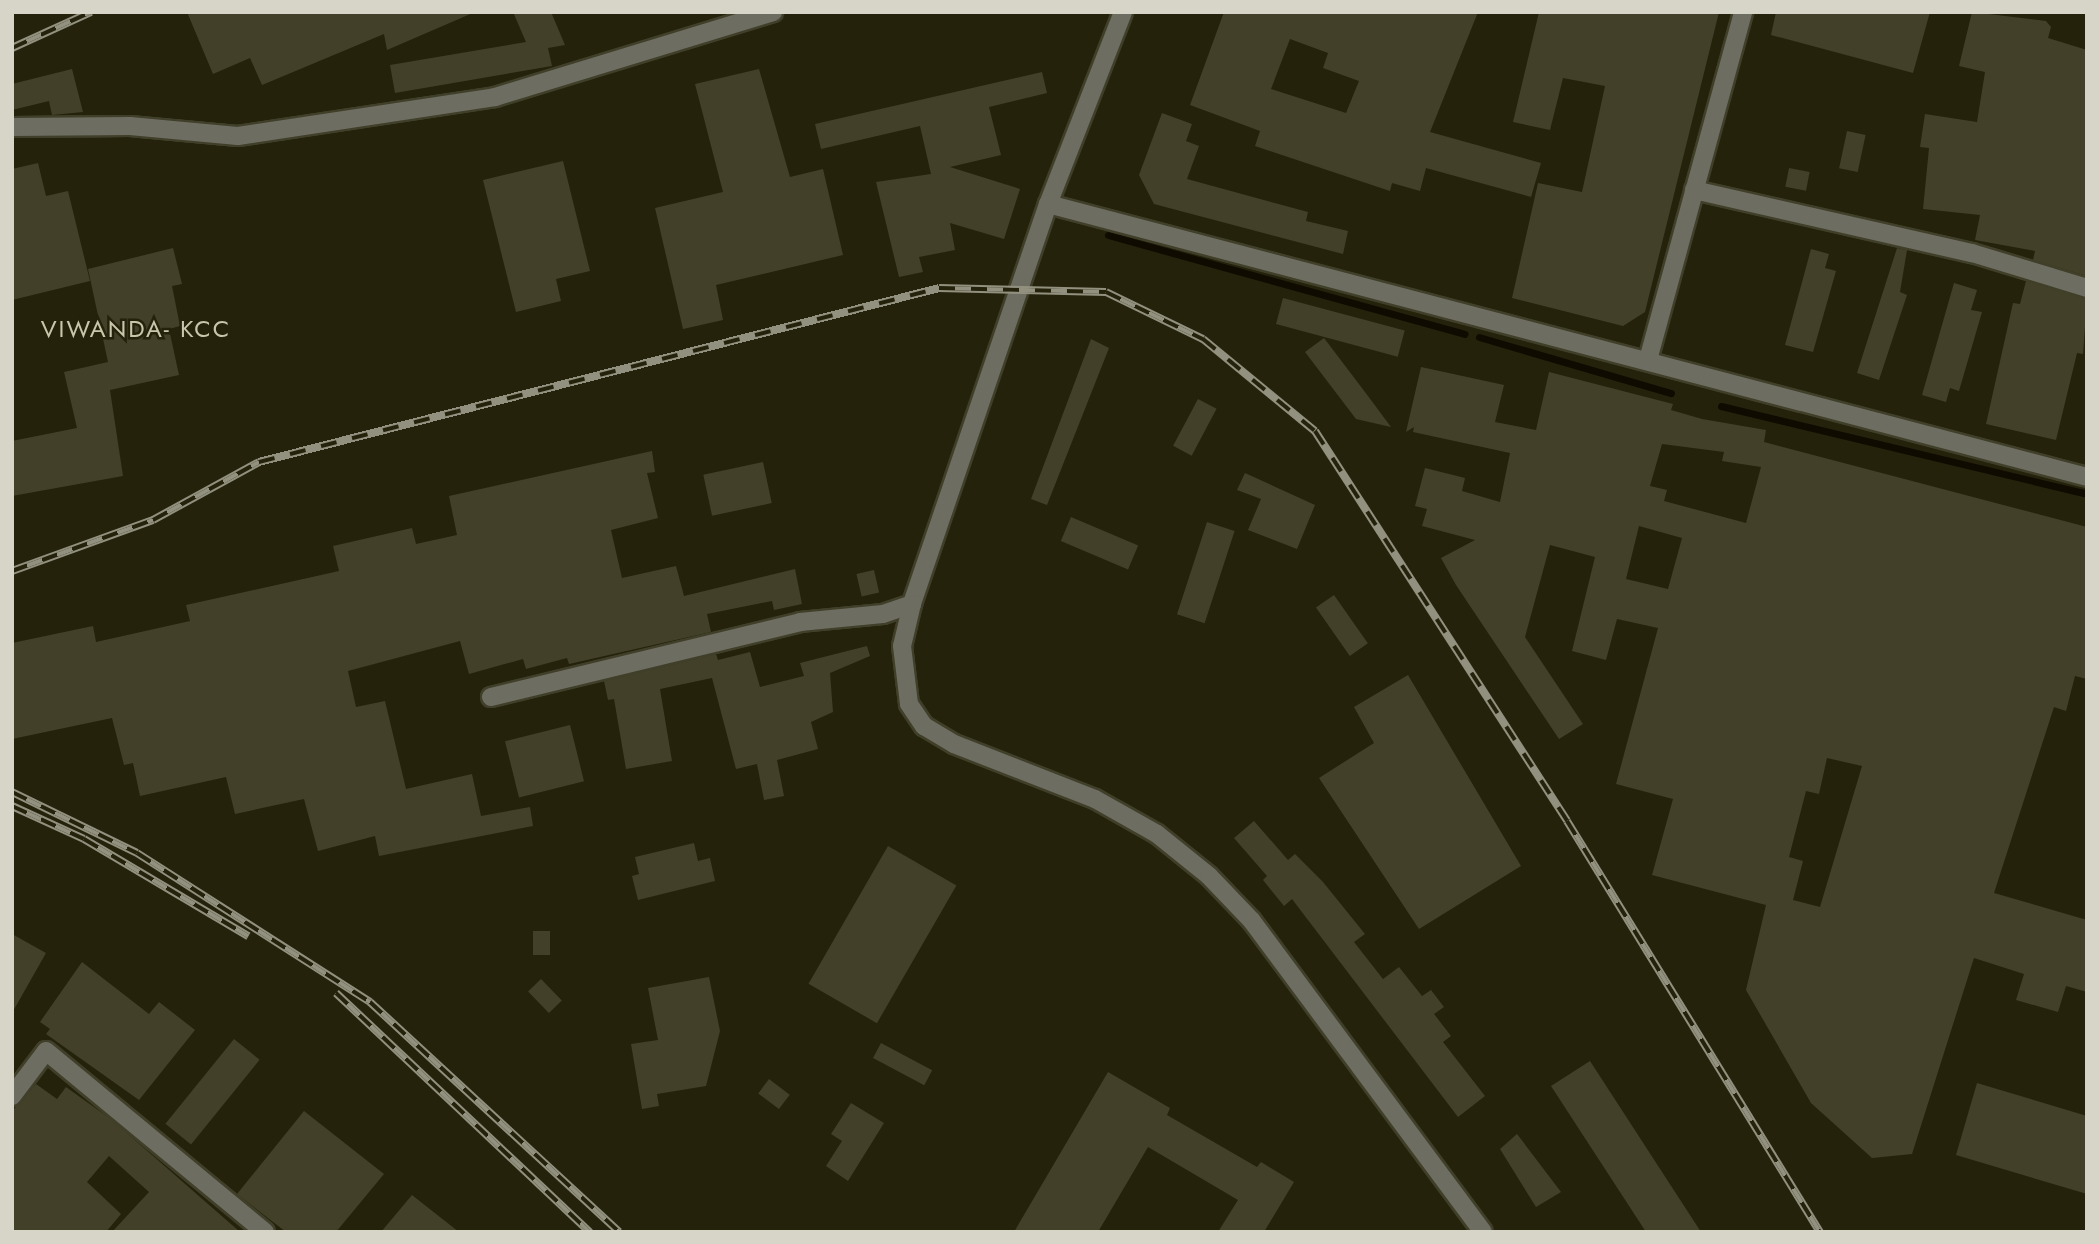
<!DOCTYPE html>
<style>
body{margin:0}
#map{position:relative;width:2099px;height:1244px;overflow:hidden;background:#24220b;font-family:Jost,sans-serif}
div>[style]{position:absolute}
.stream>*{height:7px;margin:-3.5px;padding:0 3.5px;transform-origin:3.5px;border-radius:3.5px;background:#0f0b00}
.building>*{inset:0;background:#424029;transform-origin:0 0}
.roads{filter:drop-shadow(2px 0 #403f29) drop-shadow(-2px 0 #403f29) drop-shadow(0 2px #403f29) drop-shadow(0 -2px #403f29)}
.minor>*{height:18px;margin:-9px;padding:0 9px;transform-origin:9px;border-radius:9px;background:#6e6d62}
.rail>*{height:8px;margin-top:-4px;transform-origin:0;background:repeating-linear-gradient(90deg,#24220b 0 16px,#92917f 0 32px);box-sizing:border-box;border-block:2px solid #92917f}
span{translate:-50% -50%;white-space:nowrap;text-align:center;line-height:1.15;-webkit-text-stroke:5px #24220b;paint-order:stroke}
.quarter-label{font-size:24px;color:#c8c6ab;letter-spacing:2px}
.frame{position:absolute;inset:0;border:14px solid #d6d5c7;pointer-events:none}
</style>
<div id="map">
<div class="stream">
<i style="left:1108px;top:235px;width:370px;rotate:15.5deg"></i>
<i style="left:1479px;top:337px;width:200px;rotate:16.3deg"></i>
<i style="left:1721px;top:406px;width:376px;rotate:13.5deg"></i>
</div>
<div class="building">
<i style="clip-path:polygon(187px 12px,475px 12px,387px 50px,384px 34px,262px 85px,250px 58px,213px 74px)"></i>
<i style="clip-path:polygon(513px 12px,551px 12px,565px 45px,548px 48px,552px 66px,395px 93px,390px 65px,526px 42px)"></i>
<i style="clip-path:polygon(evenodd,1224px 12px,1478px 12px,1430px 132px,1541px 163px,1531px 197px,1426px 168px,1420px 191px,1392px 183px,1390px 191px,1255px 146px,1260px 131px,1190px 105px,1224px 12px,1290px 39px,1328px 53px,1323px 68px,1359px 81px,1346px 113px,1271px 89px,1290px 39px)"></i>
<i style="clip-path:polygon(1539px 12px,1719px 12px,1645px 312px,1623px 326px,1512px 298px,1538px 183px,1582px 192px,1605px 86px,1563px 78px,1550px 130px,1513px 122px)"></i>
<i style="clip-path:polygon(1776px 12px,1930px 12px,1913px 73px,1771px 35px)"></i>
<i style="clip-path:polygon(1972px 12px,2046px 21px,2051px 27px,2048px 38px,2087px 50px,2087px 276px,2033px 260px,2035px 251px,1975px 240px,1980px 215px,1923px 209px,1929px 148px,1920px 147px,1925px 114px,1977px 122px,1985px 72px,1959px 66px)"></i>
<i style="clip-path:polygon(72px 69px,83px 112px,52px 115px,49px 101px,12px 110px,12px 84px)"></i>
<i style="clip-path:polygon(759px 69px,790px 177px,823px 169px,843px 255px,716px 285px,723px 320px,683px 329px,655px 208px,723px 192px,695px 84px)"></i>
<i style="clip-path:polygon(1042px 72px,1047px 93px,989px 107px,1001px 155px,950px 167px,1020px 189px,1004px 239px,950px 223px,955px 250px,919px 257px,923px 272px,899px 277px,876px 182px,931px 174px,920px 126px,821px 149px,815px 124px)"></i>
<i style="clip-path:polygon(1162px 113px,1192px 124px,1186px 141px,1199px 146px,1187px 179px,1308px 212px,1306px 221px,1348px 231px,1343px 254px,1154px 204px,1139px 175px)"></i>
<i style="left:1847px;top:131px;width:19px;height:38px;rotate:12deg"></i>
<i style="clip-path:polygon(563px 161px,590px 271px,556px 279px,561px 301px,516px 312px,483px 180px)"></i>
<i style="clip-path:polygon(38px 163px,46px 196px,68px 191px,90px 281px,12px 300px,12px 169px)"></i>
<i style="left:1789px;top:168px;width:21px;height:19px;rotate:11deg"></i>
<i style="clip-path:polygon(173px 248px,182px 284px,172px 286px,180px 326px,169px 329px,179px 375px,110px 390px,123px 476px,12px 496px,12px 441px,77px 428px,64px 372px,108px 362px,88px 269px)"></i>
<i style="clip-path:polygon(1897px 248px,1907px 250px,1900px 292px,1907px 295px,1879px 380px,1857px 373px)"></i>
<i style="clip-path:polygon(1811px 249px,1829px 254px,1825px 268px,1836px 271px,1813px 352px,1785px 345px)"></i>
<i style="clip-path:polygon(2026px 281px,2087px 299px,2083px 354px,2077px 353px,2056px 440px,1986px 424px,2013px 303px,2020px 304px)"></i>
<i style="clip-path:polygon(1954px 283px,1977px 290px,1971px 310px,1982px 312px,1959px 391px,1950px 388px,1946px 402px,1922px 395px)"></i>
<i style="left:1283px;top:298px;width:126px;height:27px;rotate:15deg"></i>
<i style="clip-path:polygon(1324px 338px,1368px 396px,1391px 427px,1356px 419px,1305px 352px)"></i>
<i style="clip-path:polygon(1091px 339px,1109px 348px,1047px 505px,1031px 499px)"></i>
<i style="clip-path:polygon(evenodd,1421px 367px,1504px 385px,1495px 422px,1536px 430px,1549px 372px,1673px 404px,1671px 410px,1702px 419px,1766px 430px,1764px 442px,2087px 527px,2087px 679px,2075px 676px,2066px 711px,2054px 707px,1994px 893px,2087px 920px,2087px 992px,2066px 986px,2058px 1012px,2016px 1000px,2024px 974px,1974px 958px,1912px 1154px,1872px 1158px,1811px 1103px,1746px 990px,1766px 905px,1652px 875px,1673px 799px,1616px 784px,1658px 628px,1617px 619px,1606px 660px,1572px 651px,1595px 557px,1550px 545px,1525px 637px,1583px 724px,1559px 739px,1456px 585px,1441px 558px,1475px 540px,1422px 526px,1427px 509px,1415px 506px,1425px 468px,1465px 478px,1462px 491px,1500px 502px,1510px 453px,1413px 432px,1414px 427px,1406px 432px,1421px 367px,1662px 444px,1724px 452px,1722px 461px,1761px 467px,1746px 523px,1664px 501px,1667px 490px,1650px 486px,1662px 444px,1421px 367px,1639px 526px,1682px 538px,1668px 589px,1626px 579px,1639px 526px,1421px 367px,1827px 758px,1862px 766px,1820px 907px,1793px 900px,1803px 861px,1789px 857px,1806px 791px,1819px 794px,1827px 758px)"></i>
<i style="left:1198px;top:399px;width:21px;height:53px;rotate:28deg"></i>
<i style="clip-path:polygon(652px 451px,655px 472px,647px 473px,658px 518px,611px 530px,622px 578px,676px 566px,684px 596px,795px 569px,802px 604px,774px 610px,772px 601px,707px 614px,711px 632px,569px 664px,567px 658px,526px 669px,523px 659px,469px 674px,460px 641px,348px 671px,356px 707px,385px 701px,406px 789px,472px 774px,481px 816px,530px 807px,533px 826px,379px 856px,375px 836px,318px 851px,304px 799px,235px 814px,226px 777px,140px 796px,133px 763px,124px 765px,112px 718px,12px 739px,12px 643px,93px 626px,96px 642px,190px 621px,186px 605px,339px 571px,333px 546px,412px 528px,416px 544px,457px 535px,449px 496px)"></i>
<i style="left:763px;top:462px;width:42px;height:61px;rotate:78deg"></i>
<i style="clip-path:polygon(1245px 473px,1315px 505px,1297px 549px,1248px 530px,1261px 499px,1237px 490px)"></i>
<i style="left:1071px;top:517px;width:73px;height:26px;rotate:23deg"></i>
<i style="left:1207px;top:522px;width:29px;height:97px;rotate:18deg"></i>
<i style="left:874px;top:570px;width:23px;height:18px;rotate:77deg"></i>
<i style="left:1334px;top:595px;width:59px;height:22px;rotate:55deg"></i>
<i style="clip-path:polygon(867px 646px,870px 656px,830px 673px,833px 712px,811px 722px,818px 749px,777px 760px,784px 796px,764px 800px,757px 764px,736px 769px,712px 678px,660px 689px,672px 761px,626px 769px,614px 699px,608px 700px,604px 681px,716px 654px,718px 660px,750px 652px,760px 687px,804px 676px,800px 663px)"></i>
<i style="clip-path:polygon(1408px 675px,1521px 866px,1419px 929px,1319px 778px,1374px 743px,1354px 707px)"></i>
<i style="left:570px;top:725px;width:58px;height:67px;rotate:76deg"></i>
<i style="clip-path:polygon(1254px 821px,1288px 860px,1295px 854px,1323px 882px,1365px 934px,1354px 942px,1383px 979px,1399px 967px,1422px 996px,1431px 990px,1444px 1007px,1434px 1014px,1451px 1036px,1443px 1042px,1485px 1096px,1458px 1117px,1292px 899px,1284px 906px,1263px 880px,1267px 876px,1234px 838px)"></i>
<i style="clip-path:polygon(694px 843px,698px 861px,710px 858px,715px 881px,638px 900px,632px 876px,639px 874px,635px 857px)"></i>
<i style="left:888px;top:846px;width:79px;height:159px;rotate:30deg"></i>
<i style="left:533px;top:931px;width:17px;height:24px"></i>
<i style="clip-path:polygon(12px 934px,46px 953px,12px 1013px)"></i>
<i style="clip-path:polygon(82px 962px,149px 1014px,159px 1002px,195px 1030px,139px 1100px,46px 1034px,50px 1029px,40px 1022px)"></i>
<i style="clip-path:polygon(709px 977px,720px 1031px,706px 1086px,657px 1094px,659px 1106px,642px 1109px,631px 1044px,658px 1040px,648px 988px)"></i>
<i style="left:541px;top:979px;width:30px;height:18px;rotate:46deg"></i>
<i style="left:234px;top:1039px;width:33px;height:109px;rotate:39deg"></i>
<i style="left:881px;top:1043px;width:58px;height:17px;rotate:28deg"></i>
<i style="clip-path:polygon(1590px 1061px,1701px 1232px,1646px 1232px,1551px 1086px)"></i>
<i style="clip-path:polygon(1108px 1072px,1170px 1108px,1167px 1115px,1257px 1167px,1261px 1162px,1294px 1182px,1264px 1232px,1218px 1232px,1238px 1200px,1148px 1147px,1098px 1232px,1014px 1232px)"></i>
<i style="left:769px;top:1079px;width:26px;height:18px;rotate:37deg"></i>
<i style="clip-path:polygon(1977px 1083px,2087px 1116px,2087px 1194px,1956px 1155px)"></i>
<i style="clip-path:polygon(36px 1084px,57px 1099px,66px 1087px,112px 1120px,240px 1232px,112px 1232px,149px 1192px,109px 1156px,87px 1182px,121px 1214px,106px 1232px,12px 1232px,12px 1111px)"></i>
<i style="clip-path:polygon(851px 1103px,884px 1123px,848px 1181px,826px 1166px,842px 1141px,831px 1134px)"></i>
<i style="clip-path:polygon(304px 1111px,384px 1174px,336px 1232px,286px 1232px,237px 1194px)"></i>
<i style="clip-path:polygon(1517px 1134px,1561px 1192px,1536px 1207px,1500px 1149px)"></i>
<i style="clip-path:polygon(412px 1195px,431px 1210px,459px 1232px,381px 1232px)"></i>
</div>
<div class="roads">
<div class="minor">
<i style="left:1123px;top:12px;width:206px;rotate:111.3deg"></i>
<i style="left:1048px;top:204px;width:422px;rotate:108.8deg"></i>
<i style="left:912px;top:604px;width:43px;rotate:103.4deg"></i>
<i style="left:902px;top:646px;width:58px;rotate:83.1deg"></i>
<i style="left:909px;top:704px;width:27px;rotate:56deg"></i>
<i style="left:924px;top:726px;width:35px;rotate:31deg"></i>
<i style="left:954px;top:744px;width:151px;rotate:21.3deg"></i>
<i style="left:1095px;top:799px;width:71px;rotate:29.4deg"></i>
<i style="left:1157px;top:834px;width:67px;rotate:38.9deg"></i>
<i style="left:1209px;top:876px;width:62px;rotate:46.3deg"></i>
<i style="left:1252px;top:921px;width:387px;rotate:53.4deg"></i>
<i style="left:12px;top:127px;width:118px;rotate:-0.5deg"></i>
<i style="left:130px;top:126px;width:108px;rotate:5.3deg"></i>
<i style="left:238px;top:136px;width:260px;rotate:-8.6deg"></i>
<i style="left:495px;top:97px;width:291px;rotate:-17deg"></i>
<i style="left:1694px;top:190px;width:285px;rotate:12.8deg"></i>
<i style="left:1972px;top:253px;width:120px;rotate:16.9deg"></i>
<i style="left:1048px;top:204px;width:1074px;rotate:14.72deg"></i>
<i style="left:1648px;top:360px;width:361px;rotate:-74.7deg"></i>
<i style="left:491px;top:697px;width:318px;rotate:-13.6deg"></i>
<i style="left:800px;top:622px;width:83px;rotate:-5.5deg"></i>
<i style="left:883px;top:614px;width:31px;rotate:-19deg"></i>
<i style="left:12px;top:1096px;width:56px;rotate:-52.9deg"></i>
<i style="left:46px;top:1051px;width:284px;rotate:39.6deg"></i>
</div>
</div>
<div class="rail">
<i style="left:12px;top:48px;width:87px;rotate:-24.5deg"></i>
<i style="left:12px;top:571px;width:150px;rotate:-19.9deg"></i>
<i style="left:153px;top:520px;width:121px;rotate:-28.7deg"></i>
<i style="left:259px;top:462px;width:702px;rotate:-14.35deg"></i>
<i style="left:939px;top:288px;width:167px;rotate:1.4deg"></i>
<i style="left:1106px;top:292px;width:108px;rotate:25.9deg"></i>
<i style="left:1203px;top:339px;width:145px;rotate:39.4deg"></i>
<i style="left:1315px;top:431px;width:464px;rotate:57.1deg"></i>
<i style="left:1567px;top:821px;width:483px;rotate:58.4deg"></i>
<i style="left:12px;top:792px;width:139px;rotate:26deg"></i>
<i style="left:137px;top:853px;width:277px;rotate:32.6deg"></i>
<i style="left:370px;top:1002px;width:339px;rotate:42.7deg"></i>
<i style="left:12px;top:806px;width:79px;rotate:24.6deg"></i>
<i style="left:84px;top:839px;width:191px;rotate:30.6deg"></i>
<i style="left:336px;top:993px;width:349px;rotate:43.3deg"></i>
</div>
<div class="quarter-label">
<span style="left:136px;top:329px">VIWANDA- KCC</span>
</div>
<div class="frame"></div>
</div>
